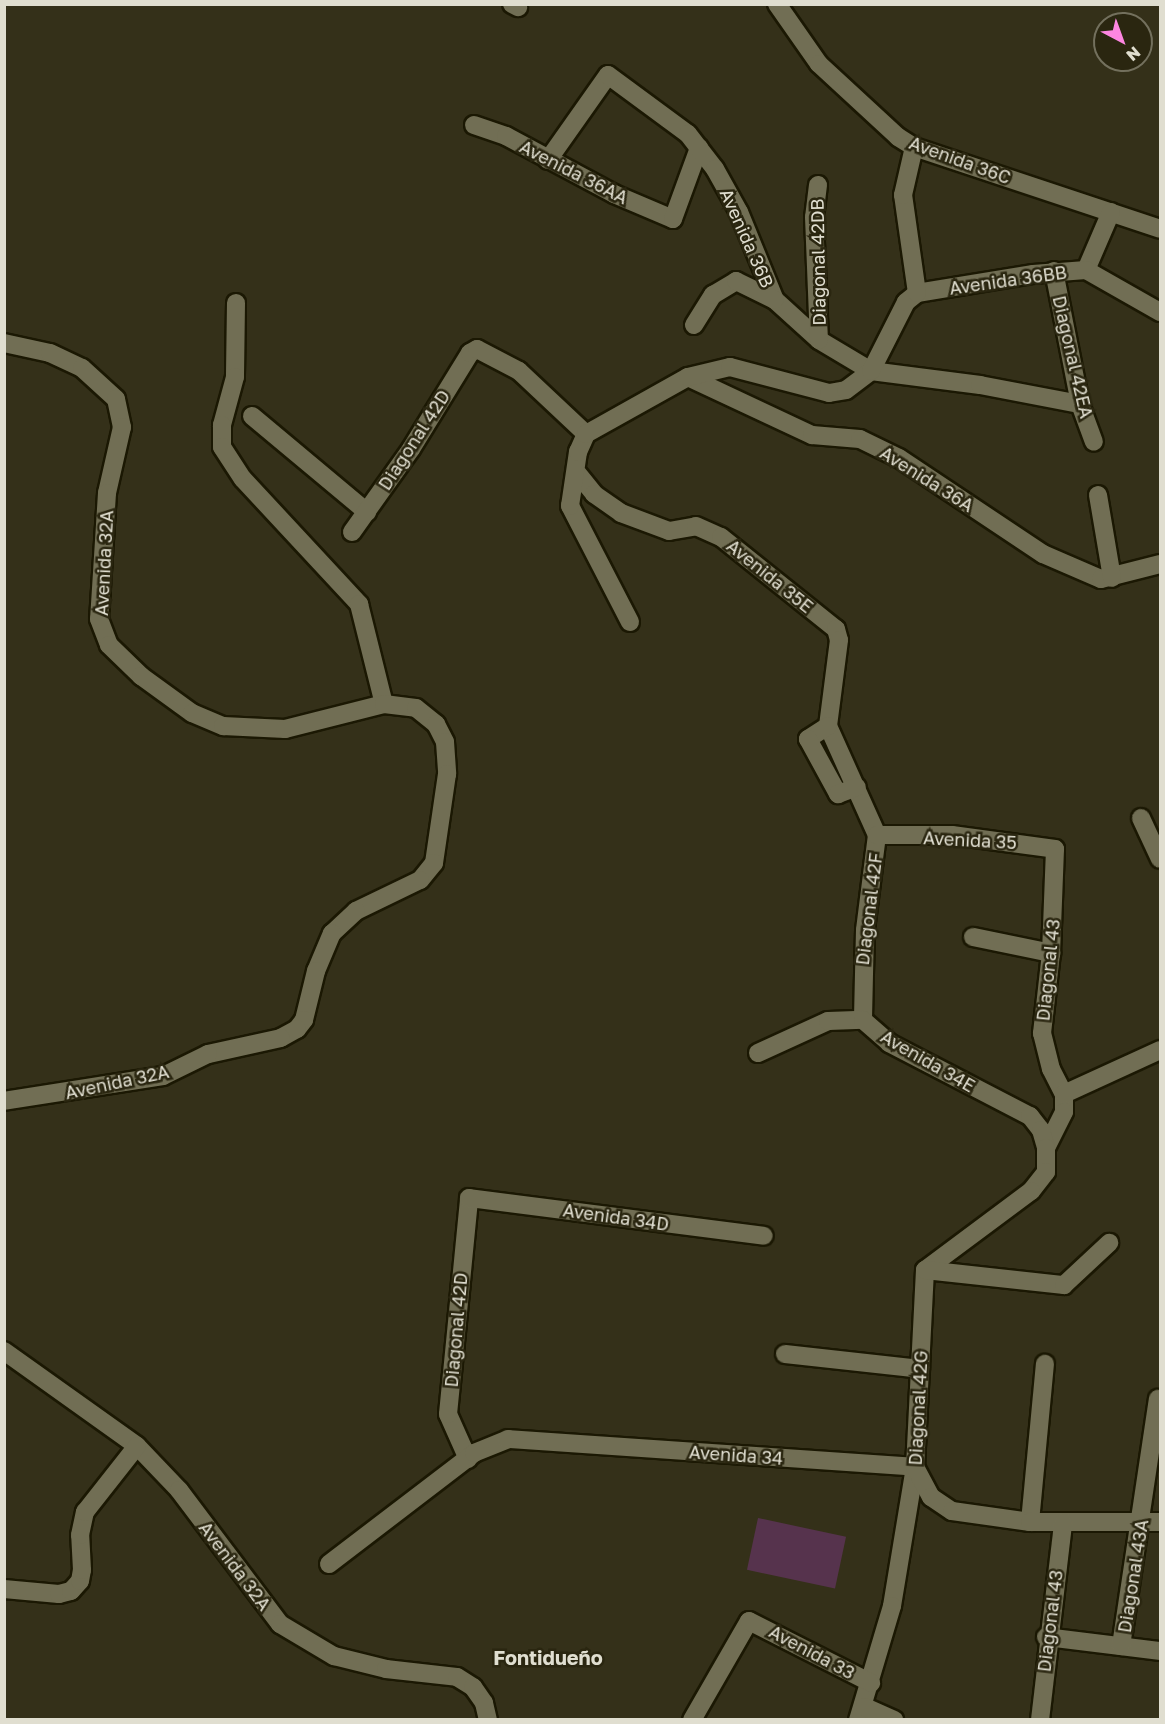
<!DOCTYPE html>
<meta charset="utf-8">
<style>
body{margin:0}
#map{position:relative;width:1165px;height:1724px;overflow:hidden;background:#343019;font-family:"Golos Text",sans-serif}
div>[style]{position:absolute}
.green>*{inset:0;background:#56334d;transform-origin:0 0}
.roads{filter:drop-shadow(2px 0 #1b1803) drop-shadow(-2px 0 #1b1803) drop-shadow(0 2px #1b1803) drop-shadow(0 -2px #1b1803)}
.street>*{height:18px;margin:-9px;padding:0 9px;transform-origin:9px;border-radius:9px;background:#716e54}
span{translate:-50% -50%;white-space:nowrap;text-align:center;line-height:1.15;-webkit-text-stroke:5px #2a2610;paint-order:stroke}
.street-label{font-size:18px;color:#e0ded0}
.neighbourhood-label{font-size:20px;color:#e0ded0;font-weight:700}
.frame{position:absolute;inset:0;border:6px solid #e0ded0;pointer-events:none}
.north{position:absolute;left:1093px;top:12px;width:60px;height:60px;box-sizing:border-box;background:#2a2610;border:2px solid #73705d;border-radius:50%;rotate:139deg;font-size:16px;font-weight:700;line-height:24px;text-align:center;color:#e0ded0}
.north::after{content:'';display:block;margin:auto;width:21px;height:27px;background:#fd86e1;clip-path:polygon(50% 0,100% 100%,50% 72%,0 100%)}
</style>
<div id="map">
<div class="green">
<i style="left:758px;top:1518px;width:90px;height:53px;rotate:12deg"></i>
</div>
<div class="roads">
<div class="street">
<i style="left:512px;top:4px;width:7px;rotate:27deg"></i>
<i style="left:777px;top:4px;width:73px;rotate:55deg"></i>
<i style="left:819px;top:64px;width:108px;rotate:42.7deg"></i>
<i style="left:898px;top:137px;width:19px;rotate:32deg"></i>
<i style="left:914px;top:147px;width:259px;rotate:18.4deg"></i>
<i style="left:474px;top:125px;width:34px;rotate:19deg"></i>
<i style="left:506px;top:136px;width:123px;rotate:28.2deg"></i>
<i style="left:614px;top:194px;width:64px;rotate:23deg"></i>
<i style="left:673px;top:219px;width:76px;rotate:-69.9deg"></i>
<i style="left:548px;top:160px;width:104px;rotate:-54.8deg"></i>
<i style="left:608px;top:75px;width:99px;rotate:36.4deg"></i>
<i style="left:688px;top:134px;width:44px;rotate:52.4deg"></i>
<i style="left:715px;top:169px;width:49px;rotate:60.8deg"></i>
<i style="left:739px;top:212px;width:95px;rotate:67.8deg"></i>
<i style="left:775px;top:300px;width:59px;rotate:42.3deg"></i>
<i style="left:819px;top:340px;width:61px;rotate:30.8deg"></i>
<i style="left:871px;top:371px;width:110px;rotate:7.3deg"></i>
<i style="left:980px;top:385px;width:102px;rotate:10.8deg"></i>
<i style="left:818px;top:185px;width:32px;rotate:97deg"></i>
<i style="left:814px;top:217px;width:123px;rotate:87.7deg"></i>
<i style="left:1086px;top:270px;width:63px;rotate:-66.7deg"></i>
<i style="left:1054px;top:271px;width:136px;rotate:78.9deg"></i>
<i style="left:1080px;top:404px;width:40px;rotate:69.8deg"></i>
<i style="left:917px;top:293px;width:118px;rotate:-9.3deg"></i>
<i style="left:1033px;top:274px;width:53px;rotate:-4.3deg"></i>
<i style="left:1086px;top:270px;width:85px;rotate:29.6deg"></i>
<i style="left:236px;top:303px;width:74px;rotate:90.8deg"></i>
<i style="left:235px;top:377px;width:50px;rotate:105.2deg"></i>
<i style="left:222px;top:425px;width:22px;rotate:90deg"></i>
<i style="left:222px;top:447px;width:38px;rotate:57deg"></i>
<i style="left:243px;top:479px;width:171px;rotate:47.1deg"></i>
<i style="left:359px;top:604px;width:103px;rotate:76deg"></i>
<i style="left:694px;top:325px;width:36px;rotate:-58deg"></i>
<i style="left:713px;top:295px;width:27px;rotate:-31deg"></i>
<i style="left:736px;top:281px;width:43px;rotate:26deg"></i>
<i style="left:4px;top:343px;width:47px;rotate:12.3deg"></i>
<i style="left:50px;top:353px;width:35px;rotate:25deg"></i>
<i style="left:82px;top:368px;width:46px;rotate:42.4deg"></i>
<i style="left:116px;top:399px;width:29px;rotate:78deg"></i>
<i style="left:122px;top:427px;width:68px;rotate:102.8deg"></i>
<i style="left:107px;top:493px;width:126px;rotate:93.6deg"></i>
<i style="left:99px;top:619px;width:28px;rotate:69deg"></i>
<i style="left:109px;top:645px;width:45px;rotate:44.1deg"></i>
<i style="left:141px;top:676px;width:63px;rotate:36deg"></i>
<i style="left:192px;top:713px;width:34px;rotate:23deg"></i>
<i style="left:223px;top:726px;width:62px;rotate:2.8deg"></i>
<i style="left:285px;top:729px;width:102px;rotate:-14.2deg"></i>
<i style="left:384px;top:704px;width:32px;rotate:7deg"></i>
<i style="left:416px;top:708px;width:26px;rotate:39deg"></i>
<i style="left:436px;top:724px;width:20px;rotate:63deg"></i>
<i style="left:445px;top:742px;width:32px;rotate:86deg"></i>
<i style="left:447px;top:774px;width:90px;rotate:98.3deg"></i>
<i style="left:434px;top:863px;width:22px;rotate:129deg"></i>
<i style="left:420px;top:880px;width:71px;rotate:154.2deg"></i>
<i style="left:356px;top:911px;width:33px;rotate:137deg"></i>
<i style="left:332px;top:933px;width:41px;rotate:112.8deg"></i>
<i style="left:316px;top:971px;width:50px;rotate:103.8deg"></i>
<i style="left:304px;top:1020px;width:11px;rotate:128deg"></i>
<i style="left:297px;top:1029px;width:18px;rotate:151deg"></i>
<i style="left:281px;top:1038px;width:75px;rotate:167.6deg"></i>
<i style="left:208px;top:1054px;width:50px;rotate:153.9deg"></i>
<i style="left:163px;top:1076px;width:161px;rotate:171.1deg"></i>
<i style="left:688px;top:377px;width:137px;rotate:25.1deg"></i>
<i style="left:812px;top:435px;width:48px;rotate:4.8deg"></i>
<i style="left:860px;top:439px;width:43px;rotate:26deg"></i>
<i style="left:899px;top:458px;width:173px;rotate:33.7deg"></i>
<i style="left:1043px;top:554px;width:63px;rotate:23.3deg"></i>
<i style="left:1101px;top:579px;width:61px;rotate:-14.3deg"></i>
<i style="left:252px;top:416px;width:150px;rotate:39.9deg"></i>
<i style="left:578px;top:474px;width:26px;rotate:51deg"></i>
<i style="left:594px;top:494px;width:33px;rotate:35deg"></i>
<i style="left:621px;top:513px;width:51px;rotate:20.6deg"></i>
<i style="left:669px;top:531px;width:27px;rotate:-10deg"></i>
<i style="left:696px;top:526px;width:27px;rotate:24deg"></i>
<i style="left:721px;top:537px;width:147px;rotate:38.7deg"></i>
<i style="left:836px;top:629px;width:11px;rotate:75deg"></i>
<i style="left:839px;top:640px;width:87px;rotate:97.3deg"></i>
<i style="left:828px;top:726px;width:120px;rotate:65.8deg"></i>
<i style="left:877px;top:835px;width:96px;rotate:97.2deg"></i>
<i style="left:865px;top:930px;width:90px;rotate:91.3deg"></i>
<i style="left:1098px;top:495px;width:84px;rotate:80.4deg"></i>
<i style="left:352px;top:532px;width:102px;rotate:-54.6deg"></i>
<i style="left:411px;top:449px;width:113px;rotate:-58.4deg"></i>
<i style="left:470px;top:353px;width:8px;rotate:-30deg"></i>
<i style="left:477px;top:349px;width:47px;rotate:27.6deg"></i>
<i style="left:519px;top:371px;width:92px;rotate:43.2deg"></i>
<i style="left:630px;top:622px;width:131px;rotate:-117.3deg"></i>
<i style="left:570px;top:506px;width:55px;rotate:-81.6deg"></i>
<i style="left:578px;top:452px;width:20px;rotate:-66deg"></i>
<i style="left:586px;top:434px;width:117px;rotate:-29.2deg"></i>
<i style="left:688px;top:377px;width:43px;rotate:-13.4deg"></i>
<i style="left:730px;top:367px;width:102px;rotate:14.7deg"></i>
<i style="left:829px;top:393px;width:17px;rotate:-10deg"></i>
<i style="left:846px;top:390px;width:31px;rotate:-37deg"></i>
<i style="left:871px;top:371px;width:77px;rotate:-63.1deg"></i>
<i style="left:906px;top:302px;width:14px;rotate:-39deg"></i>
<i style="left:917px;top:293px;width:99px;rotate:-98.1deg"></i>
<i style="left:903px;top:195px;width:49px;rotate:-77.1deg"></i>
<i style="left:828px;top:726px;width:24px;rotate:147deg"></i>
<i style="left:808px;top:739px;width:63px;rotate:61.4deg"></i>
<i style="left:838px;top:794px;width:20px;rotate:-20deg"></i>
<i style="left:1141px;top:818px;width:45px;rotate:65.1deg"></i>
<i style="left:877px;top:835px;width:75px"></i>
<i style="left:952px;top:835px;width:104px;rotate:7.7deg"></i>
<i style="left:1055px;top:849px;width:104px;rotate:92.2deg"></i>
<i style="left:1051px;top:953px;width:81px;rotate:96.4deg"></i>
<i style="left:1042px;top:1033px;width:37px;rotate:76deg"></i>
<i style="left:1051px;top:1069px;width:28px;rotate:63deg"></i>
<i style="left:1064px;top:1094px;width:18px;rotate:90deg"></i>
<i style="left:1064px;top:1112px;width:40px;rotate:116.6deg"></i>
<i style="left:973px;top:937px;width:80px;rotate:11.6deg"></i>
<i style="left:758px;top:1053px;width:77px;rotate:-24.6deg"></i>
<i style="left:828px;top:1021px;width:35px;rotate:-2deg"></i>
<i style="left:863px;top:1020px;width:35px;rotate:41deg"></i>
<i style="left:889px;top:1043px;width:159px;rotate:27.4deg"></i>
<i style="left:1030px;top:1116px;width:18px;rotate:52deg"></i>
<i style="left:1041px;top:1130px;width:19px;rotate:74deg"></i>
<i style="left:1046px;top:1148px;width:24px;rotate:90deg"></i>
<i style="left:1046px;top:1172px;width:24px;rotate:128deg"></i>
<i style="left:1031px;top:1191px;width:132px;rotate:143.3deg"></i>
<i style="left:925px;top:1270px;width:197px;rotate:92.9deg"></i>
<i style="left:915px;top:1467px;width:141px;rotate:99.4deg"></i>
<i style="left:892px;top:1606px;width:119px;rotate:106.6deg"></i>
<i style="left:1064px;top:1094px;width:106px;rotate:-24.6deg"></i>
<i style="left:925px;top:1270px;width:140px;rotate:6.2deg"></i>
<i style="left:1064px;top:1285px;width:62px;rotate:-43deg"></i>
<i style="left:4px;top:1351px;width:163px;rotate:35.5deg"></i>
<i style="left:137px;top:1446px;width:61px;rotate:46.3deg"></i>
<i style="left:179px;top:1490px;width:168px;rotate:53deg"></i>
<i style="left:280px;top:1624px;width:63px;rotate:30.7deg"></i>
<i style="left:334px;top:1656px;width:54px;rotate:14deg"></i>
<i style="left:386px;top:1669px;width:71px;rotate:6.4deg"></i>
<i style="left:457px;top:1677px;width:19px;rotate:32deg"></i>
<i style="left:473px;top:1687px;width:19px;rotate:55deg"></i>
<i style="left:484px;top:1703px;width:17px;rotate:77deg"></i>
<i style="left:785px;top:1354px;width:136px;rotate:6.3deg"></i>
<i style="left:468px;top:1459px;width:49px;rotate:-114deg"></i>
<i style="left:448px;top:1414px;width:217px;rotate:-84.4deg"></i>
<i style="left:469px;top:1198px;width:297px;rotate:7.3deg"></i>
<i style="left:1030px;top:1522px;width:159px;rotate:-84.6deg"></i>
<i style="left:329px;top:1564px;width:183px;rotate:-37.4deg"></i>
<i style="left:474px;top:1453px;width:37px;rotate:-22deg"></i>
<i style="left:508px;top:1439px;width:408px;rotate:3.9deg"></i>
<i style="left:915px;top:1467px;width:34px;rotate:62deg"></i>
<i style="left:931px;top:1497px;width:25px;rotate:34deg"></i>
<i style="left:952px;top:1511px;width:79px;rotate:8deg"></i>
<i style="left:1030px;top:1522px;width:130px"></i>
<i style="left:4px;top:1589px;width:55px;rotate:5.2deg"></i>
<i style="left:59px;top:1594px;width:12px;rotate:-14deg"></i>
<i style="left:71px;top:1591px;width:13px;rotate:-48deg"></i>
<i style="left:80px;top:1581px;width:11px;rotate:-80deg"></i>
<i style="left:82px;top:1570px;width:35px;rotate:-93deg"></i>
<i style="left:80px;top:1535px;width:24px;rotate:-78deg"></i>
<i style="left:85px;top:1512px;width:84px;rotate:-51.8deg"></i>
<i style="left:1046px;top:1637px;width:115px;rotate:7deg"></i>
<i style="left:1121px;top:1646px;width:250px;rotate:-81.5deg"></i>
<i style="left:865px;top:1707px;width:32px;rotate:24deg"></i>
<i style="left:692px;top:1720px;width:114px;rotate:-60.1deg"></i>
<i style="left:749px;top:1621px;width:137px;rotate:26.9deg"></i>
<i style="left:1040px;top:1720px;width:198px;rotate:-83.3deg"></i>
</div>
</div>
<div class="street-label">
<span style="left:960px;top:160px;rotate:20deg">Avenida 36C</span>
<span style="left:574px;top:172px;rotate:27deg">Avenida 36AA</span>
<span style="left:747px;top:238px;rotate:66deg">Avenida 36B</span>
<span style="left:818px;top:262px;rotate:-91deg">Diagonal 42DB</span>
<span style="left:1008px;top:280px;rotate:-8deg">Avenida 36BB</span>
<span style="left:1073px;top:357px;rotate:77deg">Diagonal 42EA</span>
<span style="left:414px;top:440px;rotate:-57deg">Diagonal 42D</span>
<span style="left:927px;top:479px;rotate:32deg">Avenida 36A</span>
<span style="left:104px;top:563px;rotate:-87deg">Avenida 32A</span>
<span style="left:770px;top:576px;rotate:39deg">Avenida 35E</span>
<span style="left:970px;top:840px;rotate:3deg">Avenida 35</span>
<span style="left:869px;top:909px;rotate:-83deg">Diagonal 42F</span>
<span style="left:1048px;top:970px;rotate:-84deg">Diagonal 43</span>
<span style="left:928px;top:1061px;rotate:30deg">Avenida 34E</span>
<span style="left:117px;top:1082px;rotate:-12deg">Avenida 32A</span>
<span style="left:616px;top:1217px;rotate:8deg">Avenida 34D</span>
<span style="left:456px;top:1330px;rotate:-85deg">Diagonal 42D</span>
<span style="left:918px;top:1408px;rotate:-87deg">Diagonal 42G</span>
<span style="left:736px;top:1455px;rotate:4deg">Avenida 34</span>
<span style="left:235px;top:1566px;rotate:53deg">Avenida 32A</span>
<span style="left:1133px;top:1576px;rotate:-81deg">Diagonal 43A</span>
<span style="left:1050px;top:1621px;rotate:-83deg">Diagonal 43</span>
<span style="left:812px;top:1652px;rotate:28deg">Avenida 33</span>
</div>
<div class="neighbourhood-label">
<span style="left:548px;top:1657px">Fontidueño</span>
</div>
<div class="frame"></div>
<div class="north">N</div>
</div>
